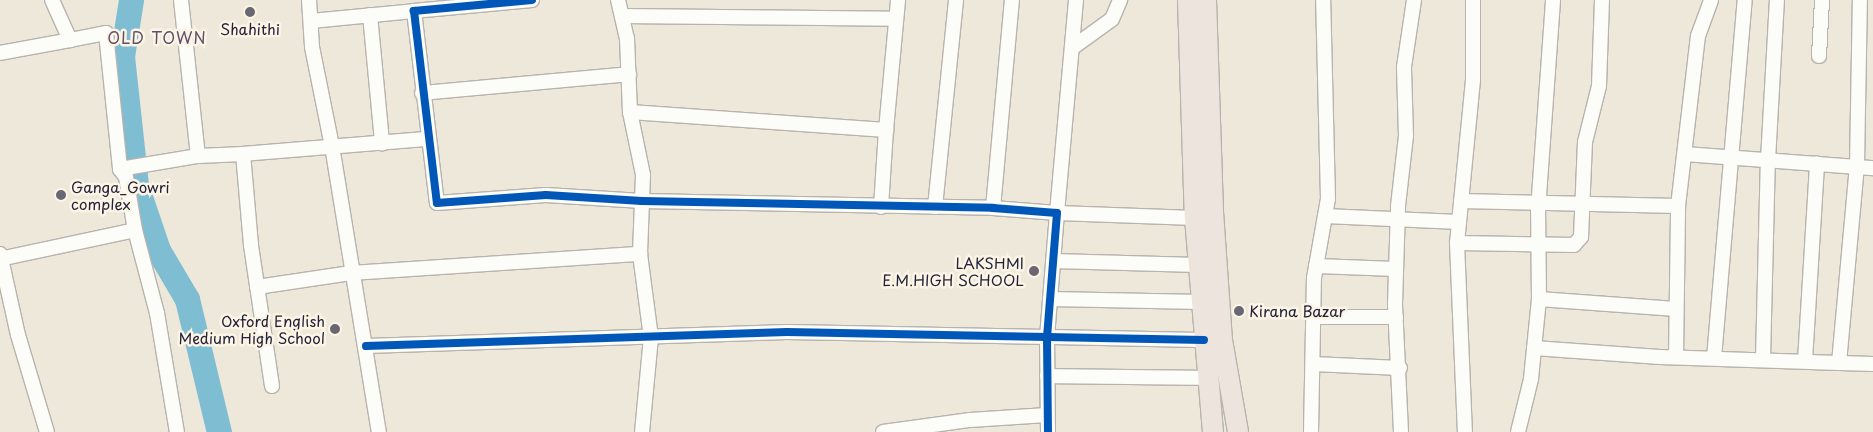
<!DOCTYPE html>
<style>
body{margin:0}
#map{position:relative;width:1873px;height:432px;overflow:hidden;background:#ede8da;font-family:"Playpen Sans",sans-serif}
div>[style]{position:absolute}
.river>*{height:25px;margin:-12.5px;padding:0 12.5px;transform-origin:12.5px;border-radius:12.5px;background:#7fbed2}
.roads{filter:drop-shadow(1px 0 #b7b3ad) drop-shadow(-1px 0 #b7b3ad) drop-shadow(0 1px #b7b3ad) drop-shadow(0 -1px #b7b3ad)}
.minor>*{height:14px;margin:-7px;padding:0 7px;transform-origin:7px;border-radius:7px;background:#fcfcf9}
.highway>*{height:20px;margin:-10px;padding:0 10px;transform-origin:10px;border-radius:10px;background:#ede5dd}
.cycleway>*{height:8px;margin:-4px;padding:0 4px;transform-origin:4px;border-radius:4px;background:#0057b8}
.dots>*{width:14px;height:14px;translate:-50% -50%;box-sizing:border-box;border:2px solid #fcf5e5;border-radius:50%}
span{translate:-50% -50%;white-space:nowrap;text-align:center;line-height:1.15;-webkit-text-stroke:5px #fcf5e5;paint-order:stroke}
.poi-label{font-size:15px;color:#22223b}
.left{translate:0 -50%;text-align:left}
.right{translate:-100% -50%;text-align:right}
.neighbourhood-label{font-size:16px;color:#614e6a;letter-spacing:1px}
</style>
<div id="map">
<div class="river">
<i style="left:131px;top:0;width:57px;rotate:99.1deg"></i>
<i style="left:122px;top:56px;width:130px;rotate:83.8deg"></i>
<i style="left:136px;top:185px;width:69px;rotate:71.3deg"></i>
<i style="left:158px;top:250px;width:57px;rotate:59.4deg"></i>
<i style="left:187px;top:299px;width:137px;rotate:76.5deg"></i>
</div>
<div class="roads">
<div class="minor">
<i style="left:52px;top:0;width:44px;rotate:65.8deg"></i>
<i style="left:70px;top:40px;width:37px;rotate:-11deg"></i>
<i style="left:106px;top:33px;width:137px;rotate:84.1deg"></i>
<i style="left:120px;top:169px;width:10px;rotate:53deg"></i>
<i style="left:126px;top:177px;width:54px;rotate:80.4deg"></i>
<i style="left:135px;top:230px;width:86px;rotate:75.2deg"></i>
<i style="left:157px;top:313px;width:121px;rotate:80.5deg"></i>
<i style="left:181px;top:0;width:157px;rotate:83.8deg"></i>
<i style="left:309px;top:0;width:47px;rotate:86.3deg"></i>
<i style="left:312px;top:47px;width:101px;rotate:78.6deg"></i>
<i style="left:332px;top:146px;width:290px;rotate:80.7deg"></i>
<i style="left:532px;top:0;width:119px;rotate:174.7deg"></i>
<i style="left:414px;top:11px;width:193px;rotate:83.2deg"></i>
<i style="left:437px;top:203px;width:109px;rotate:-4.2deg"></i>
<i style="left:546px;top:195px;width:96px;rotate:3.6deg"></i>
<i style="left:642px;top:201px;width:351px;rotate:1.1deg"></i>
<i style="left:993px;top:208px;width:64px;rotate:4.5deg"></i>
<i style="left:1057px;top:213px;width:124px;rotate:94.6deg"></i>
<i style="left:1047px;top:337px;width:157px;rotate:1.1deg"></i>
<i style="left:618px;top:0;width:39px;rotate:77deg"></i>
<i style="left:627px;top:38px;width:74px;rotate:87.7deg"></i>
<i style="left:630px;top:112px;width:64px;rotate:78.3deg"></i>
<i style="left:643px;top:175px;width:79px;rotate:92.2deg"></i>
<i style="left:640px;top:254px;width:84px;rotate:82.5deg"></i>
<i style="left:651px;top:337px;width:95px;rotate:95.4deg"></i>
<i style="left:1076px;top:0;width:214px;rotate:95.1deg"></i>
<i style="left:1057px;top:213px;width:138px;rotate:2.1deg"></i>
<i style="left:1473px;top:0;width:80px;rotate:90deg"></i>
<i style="left:1473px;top:80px;width:164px;rotate:95.6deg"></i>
<i style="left:1457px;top:243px;width:117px;rotate:1deg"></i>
<i style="left:1574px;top:245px;width:11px;rotate:-49deg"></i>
<i style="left:1581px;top:237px;width:95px;rotate:-87.6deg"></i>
<i style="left:1585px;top:142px;width:58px;rotate:-76deg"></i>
<i style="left:1599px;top:86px;width:86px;rotate:-88deg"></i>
<i style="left:370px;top:15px;width:129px;rotate:84.6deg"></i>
<i style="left:622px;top:16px;width:274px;rotate:0.6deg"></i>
<i style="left:311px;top:21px;width:103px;rotate:-5.5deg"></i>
<i style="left:1072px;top:48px;width:49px;rotate:-35.9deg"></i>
<i style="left:1112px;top:19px;width:21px;rotate:-67deg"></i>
<i style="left:0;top:53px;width:71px;rotate:-10.5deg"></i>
<i style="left:1819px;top:56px;width:56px;rotate:-86.9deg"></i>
<i style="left:422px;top:93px;width:208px;rotate:-5.2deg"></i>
<i style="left:630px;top:112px;width:257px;rotate:4deg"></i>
<i style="left:886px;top:130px;width:131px;rotate:-84.7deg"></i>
<i style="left:1685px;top:154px;width:189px;rotate:4.3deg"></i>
<i style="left:120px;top:169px;width:79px;rotate:-9.5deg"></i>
<i style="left:198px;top:156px;width:45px;rotate:-2.5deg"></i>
<i style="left:1461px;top:201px;width:217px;rotate:1.3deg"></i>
<i style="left:1678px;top:206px;width:171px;rotate:-83.3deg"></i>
<i style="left:1698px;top:36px;width:38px;rotate:-70deg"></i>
<i style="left:881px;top:207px;width:77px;rotate:-86.3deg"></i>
<i style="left:935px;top:207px;width:208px;rotate:-84.2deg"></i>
<i style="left:993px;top:208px;width:209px;rotate:-84.8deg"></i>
<i style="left:1325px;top:216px;width:134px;rotate:2.6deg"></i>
<i style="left:1457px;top:243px;width:189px;rotate:87.6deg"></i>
<i style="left:0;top:254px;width:83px;rotate:77.5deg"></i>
<i style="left:18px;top:335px;width:101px;rotate:73.4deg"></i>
<i style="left:0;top:259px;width:138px;rotate:-12.1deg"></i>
<i style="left:1053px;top:261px;width:145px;rotate:1.6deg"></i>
<i style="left:1316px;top:266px;width:80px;rotate:2.1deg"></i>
<i style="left:257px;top:287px;width:95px;rotate:-8.5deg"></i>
<i style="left:351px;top:273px;width:290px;rotate:-3.8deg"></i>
<i style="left:1050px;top:299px;width:152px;rotate:1.1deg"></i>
<i style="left:1539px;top:299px;width:137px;rotate:4.2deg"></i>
<i style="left:1314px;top:317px;width:82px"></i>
<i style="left:366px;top:346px;width:421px;rotate:-1.9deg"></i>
<i style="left:787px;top:332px;width:260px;rotate:1.1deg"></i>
<i style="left:1047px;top:337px;width:95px;rotate:89.4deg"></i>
<i style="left:1534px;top:348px;width:126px;rotate:4.1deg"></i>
<i style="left:1660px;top:357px;width:213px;rotate:1.9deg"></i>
<i style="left:1676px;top:357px;width:151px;rotate:-89.2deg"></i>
<i style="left:1714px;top:358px;width:359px;rotate:-85.1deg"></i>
<i style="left:1763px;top:359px;width:199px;rotate:-88.6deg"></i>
<i style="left:1768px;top:160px;width:160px;rotate:-86.8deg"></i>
<i style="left:1805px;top:361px;width:198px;rotate:-86.5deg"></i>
<i style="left:1839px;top:363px;width:198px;rotate:-84.8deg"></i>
<i style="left:1857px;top:166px;width:166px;rotate:-89deg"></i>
<i style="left:1313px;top:364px;width:87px;rotate:2.6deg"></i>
<i style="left:1047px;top:376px;width:161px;rotate:0.7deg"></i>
<i style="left:272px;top:386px;width:143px;rotate:-98.5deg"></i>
<i style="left:251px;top:245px;width:91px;rotate:-95deg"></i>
<i style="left:243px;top:154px;width:185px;rotate:-4.7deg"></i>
<i style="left:883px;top:432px;width:88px;rotate:-7.9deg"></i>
<i style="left:970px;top:420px;width:77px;rotate:-3.7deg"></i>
<i style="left:1311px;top:432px;width:154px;rotate:-88.9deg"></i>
<i style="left:1314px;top:278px;width:80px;rotate:-80deg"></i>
<i style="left:1328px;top:199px;width:199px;rotate:-91.4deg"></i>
<i style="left:1401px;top:432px;width:128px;rotate:-92.7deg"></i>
<i style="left:1395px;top:304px;width:98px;rotate:-88.2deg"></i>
<i style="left:1398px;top:206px;width:70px;rotate:-83.5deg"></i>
<i style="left:1406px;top:136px;width:69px;rotate:-91.7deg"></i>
<i style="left:1404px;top:67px;width:68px;rotate:-81.5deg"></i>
<i style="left:1518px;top:432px;width:55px;rotate:-76.2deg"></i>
<i style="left:1531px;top:379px;width:80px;rotate:-84.3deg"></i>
<i style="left:1539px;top:299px;width:89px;rotate:-90.6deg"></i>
<i style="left:1538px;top:210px;width:211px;rotate:-85.9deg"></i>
</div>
<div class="highway">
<i style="left:1188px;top:0;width:218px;rotate:88.2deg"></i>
<i style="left:1195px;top:218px;width:215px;rotate:85.2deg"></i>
<i style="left:1206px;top:0;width:212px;rotate:88.1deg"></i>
<i style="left:1213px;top:212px;width:128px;rotate:86deg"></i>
<i style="left:1222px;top:340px;width:93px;rotate:80.1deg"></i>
</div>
</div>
<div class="cycleway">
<i style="left:532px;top:0;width:119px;rotate:174.7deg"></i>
<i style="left:414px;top:11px;width:193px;rotate:83.2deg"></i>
<i style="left:437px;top:203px;width:109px;rotate:-4.2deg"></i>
<i style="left:546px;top:195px;width:96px;rotate:3.6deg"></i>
<i style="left:642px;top:201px;width:351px;rotate:1.1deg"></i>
<i style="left:993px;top:208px;width:64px;rotate:4.5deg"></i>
<i style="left:1057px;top:213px;width:124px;rotate:94.6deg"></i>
<i style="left:1047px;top:337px;width:157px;rotate:1.1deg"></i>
<i style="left:366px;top:346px;width:421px;rotate:-1.9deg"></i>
<i style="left:787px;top:332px;width:260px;rotate:1.1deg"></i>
<i style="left:1047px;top:337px;width:95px;rotate:89.4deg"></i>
</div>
<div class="dots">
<i style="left:250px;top:12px;background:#696773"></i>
<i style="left:61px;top:195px;background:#696773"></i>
<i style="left:1034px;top:271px;background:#696773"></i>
<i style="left:1239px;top:311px;background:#696773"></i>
<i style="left:335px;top:329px;background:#696773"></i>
</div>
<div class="poi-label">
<span style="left:250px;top:29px">Shahithi</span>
<span class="left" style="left:71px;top:195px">Ganga_Gowri<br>complex</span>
<span class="right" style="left:1024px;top:271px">LAKSHMI<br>E.M.HIGH SCHOOL</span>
<span class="left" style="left:1249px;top:311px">Kirana Bazar</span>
<span class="right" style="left:325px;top:329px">Oxford English<br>Medium High School</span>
</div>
<div class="neighbourhood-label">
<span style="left:157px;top:37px">OLD TOWN</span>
</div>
</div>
